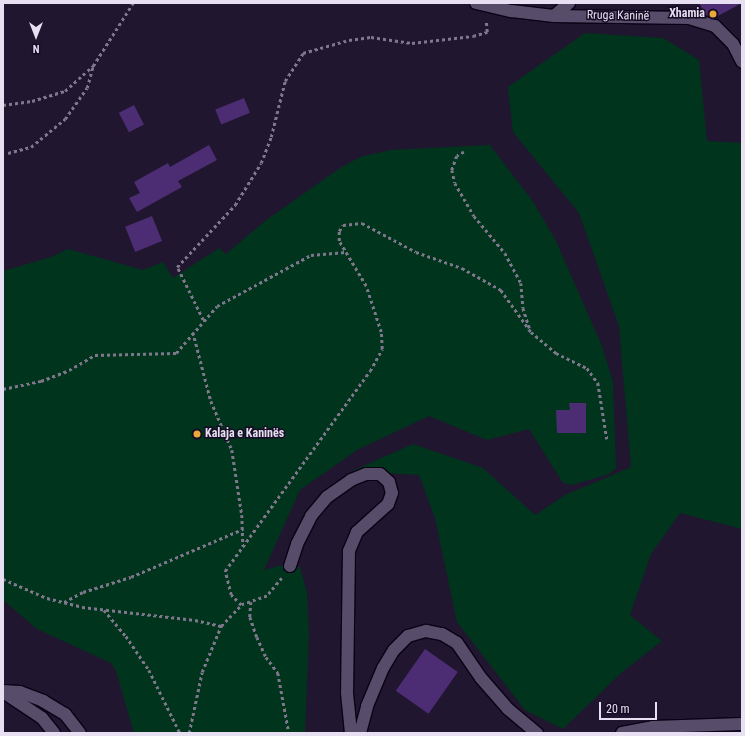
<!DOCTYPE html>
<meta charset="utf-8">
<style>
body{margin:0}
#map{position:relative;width:745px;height:736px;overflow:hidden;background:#20162f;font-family:"Roboto Condensed",sans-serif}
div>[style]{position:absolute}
.green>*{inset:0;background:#00341d}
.building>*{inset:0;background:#4c2c72;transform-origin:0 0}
.path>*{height:2.5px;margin-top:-1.25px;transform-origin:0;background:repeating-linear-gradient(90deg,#7f778c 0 3px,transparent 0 6px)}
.roads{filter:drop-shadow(1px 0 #0a0216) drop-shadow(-1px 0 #0a0216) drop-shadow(0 1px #0a0216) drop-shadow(0 -1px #0a0216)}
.minor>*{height:12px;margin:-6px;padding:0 6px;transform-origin:6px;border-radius:6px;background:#574c69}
.dots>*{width:11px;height:11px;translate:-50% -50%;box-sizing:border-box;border:2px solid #170c25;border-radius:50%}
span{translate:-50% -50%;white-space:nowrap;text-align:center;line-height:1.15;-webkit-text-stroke:3px #170c25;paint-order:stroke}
.poi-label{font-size:12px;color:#e6e0f2;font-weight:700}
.right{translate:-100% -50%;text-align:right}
.left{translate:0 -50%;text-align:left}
.street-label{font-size:12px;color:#e6e0f2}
.frame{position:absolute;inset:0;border:4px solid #e6e0f2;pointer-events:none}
.north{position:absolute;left:16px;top:16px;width:40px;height:40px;-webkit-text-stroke:3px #170c25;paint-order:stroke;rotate:180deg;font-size:11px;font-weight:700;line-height:16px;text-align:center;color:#e6e0f2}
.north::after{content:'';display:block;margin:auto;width:14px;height:18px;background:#e6e0f2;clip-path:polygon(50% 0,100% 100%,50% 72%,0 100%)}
.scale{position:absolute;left:599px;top:702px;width:58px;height:18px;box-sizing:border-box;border:2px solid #e6e0f2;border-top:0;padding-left:5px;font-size:12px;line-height:14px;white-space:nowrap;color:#e6e0f2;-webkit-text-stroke:3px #170c25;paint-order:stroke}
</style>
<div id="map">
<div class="green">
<i style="clip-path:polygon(585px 33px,663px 38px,699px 60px,707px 141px,742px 143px,742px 529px,680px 513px,651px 554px,630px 615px,662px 641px,621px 673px,563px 729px,525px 710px,457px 622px,435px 518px,419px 475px,352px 471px,413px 444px,483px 468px,535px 515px,565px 495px,631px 467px,619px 326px,579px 213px,513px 132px,508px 87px)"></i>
<i style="clip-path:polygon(490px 145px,534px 203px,556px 241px,602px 346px,613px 382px,616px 468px,609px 474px,572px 485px,563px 483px,529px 429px,487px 440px,429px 416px,357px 450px,300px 490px,264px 570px,283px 565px,300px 567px,307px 593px,309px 634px,305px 733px,134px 733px,116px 671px,111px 663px,37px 629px,3px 600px,3px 271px,51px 257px,68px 249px,143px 270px,163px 262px,173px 278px,219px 248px,226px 254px,265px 221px,340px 168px,360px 157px,390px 150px)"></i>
</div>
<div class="building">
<i style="clip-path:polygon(699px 3px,742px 3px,714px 18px,706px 15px)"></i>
<i style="left:244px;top:98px;width:16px;height:31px;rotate:68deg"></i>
<i style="left:134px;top:105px;width:22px;height:17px;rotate:63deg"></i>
<i style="clip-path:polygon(209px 145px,217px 160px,178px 181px,182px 187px,137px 212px,129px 198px,140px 193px,134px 182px,168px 163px,170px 167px)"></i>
<i style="left:152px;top:216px;width:27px;height:29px;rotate:68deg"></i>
<i style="clip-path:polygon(569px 403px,586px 403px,586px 433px,557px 433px,556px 410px,570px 410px)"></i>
<i style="left:425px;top:649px;width:40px;height:51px;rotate:35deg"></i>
</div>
<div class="path">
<i style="left:3px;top:105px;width:29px;rotate:-8deg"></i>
<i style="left:32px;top:101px;width:34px;rotate:-17deg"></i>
<i style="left:65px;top:91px;width:38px;rotate:-42deg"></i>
<i style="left:93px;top:66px;width:75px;rotate:-57.6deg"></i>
<i style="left:464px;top:152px;width:8px;rotate:150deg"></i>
<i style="left:457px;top:156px;width:15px;rotate:110deg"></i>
<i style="left:452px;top:170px;width:13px;rotate:77deg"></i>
<i style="left:455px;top:183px;width:38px;rotate:60deg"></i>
<i style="left:474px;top:216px;width:48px;rotate:50deg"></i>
<i style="left:505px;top:253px;width:34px;rotate:62deg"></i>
<i style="left:521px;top:283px;width:25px;rotate:85deg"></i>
<i style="left:523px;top:308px;width:22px;rotate:72deg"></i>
<i style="left:8px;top:153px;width:24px;rotate:-15deg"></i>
<i style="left:31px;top:147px;width:44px;rotate:-39.5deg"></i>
<i style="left:65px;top:119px;width:38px;rotate:-55deg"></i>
<i style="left:87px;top:88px;width:23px;rotate:-75deg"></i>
<i style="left:203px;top:320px;width:59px;rotate:-116.1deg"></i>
<i style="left:177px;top:267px;width:85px;rotate:-46.9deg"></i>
<i style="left:235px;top:205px;width:49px;rotate:-58.2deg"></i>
<i style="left:261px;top:163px;width:28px;rotate:-69deg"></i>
<i style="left:271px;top:137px;width:58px;rotate:-76deg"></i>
<i style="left:285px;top:81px;width:33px;rotate:-57deg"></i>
<i style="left:303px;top:53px;width:48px;rotate:-15.8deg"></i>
<i style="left:349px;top:40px;width:22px;rotate:-8deg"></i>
<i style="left:371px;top:37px;width:41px;rotate:8.3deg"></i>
<i style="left:412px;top:43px;width:61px;rotate:-6.5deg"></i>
<i style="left:473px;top:36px;width:15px;rotate:-16deg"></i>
<i style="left:487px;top:32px;width:11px;rotate:-95deg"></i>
<i style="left:193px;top:332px;width:71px;rotate:75.4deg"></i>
<i style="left:211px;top:401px;width:53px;rotate:66.8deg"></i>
<i style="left:232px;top:450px;width:66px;rotate:81.3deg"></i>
<i style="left:242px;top:515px;width:31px;rotate:88deg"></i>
<i style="left:3px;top:389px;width:39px;rotate:-12deg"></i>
<i style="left:41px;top:381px;width:30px;rotate:-21deg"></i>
<i style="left:69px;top:370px;width:30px;rotate:-30deg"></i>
<i style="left:95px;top:355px;width:81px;rotate:-1.4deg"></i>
<i style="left:176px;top:353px;width:62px;rotate:-48.9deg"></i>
<i style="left:217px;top:306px;width:107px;rotate:-28.5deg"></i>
<i style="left:311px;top:255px;width:35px;rotate:-5deg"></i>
<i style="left:282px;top:578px;width:23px;rotate:130deg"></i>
<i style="left:267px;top:596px;width:28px;rotate:161deg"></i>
<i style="left:241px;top:605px;width:14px;rotate:-135deg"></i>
<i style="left:231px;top:595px;width:25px;rotate:-104deg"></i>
<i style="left:225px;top:571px;width:247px;rotate:-54.1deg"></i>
<i style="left:370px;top:371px;width:25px;rotate:-61deg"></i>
<i style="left:382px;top:349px;width:17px;rotate:-93deg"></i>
<i style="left:381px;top:332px;width:48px;rotate:-108.1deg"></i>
<i style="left:366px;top:286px;width:52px;rotate:-121deg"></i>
<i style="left:339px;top:241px;width:10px;rotate:-90deg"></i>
<i style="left:339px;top:231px;width:7px;rotate:-56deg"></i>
<i style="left:343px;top:225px;width:19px;rotate:-6deg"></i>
<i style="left:362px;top:223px;width:61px;rotate:28.2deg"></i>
<i style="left:416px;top:252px;width:49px;rotate:19.2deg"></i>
<i style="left:462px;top:268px;width:45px;rotate:29.4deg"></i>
<i style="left:501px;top:290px;width:52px;rotate:54.5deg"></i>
<i style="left:531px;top:332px;width:33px;rotate:40deg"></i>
<i style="left:556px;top:353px;width:34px;rotate:26deg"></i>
<i style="left:587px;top:368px;width:19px;rotate:54deg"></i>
<i style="left:598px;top:383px;width:57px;rotate:80.9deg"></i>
<i style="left:3px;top:579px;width:48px;rotate:23.4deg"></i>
<i style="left:47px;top:598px;width:36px;rotate:14deg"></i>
<i style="left:82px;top:607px;width:114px;rotate:6.6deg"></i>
<i style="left:195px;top:620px;width:27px;rotate:13deg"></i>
<i style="left:64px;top:602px;width:21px;rotate:-28deg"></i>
<i style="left:83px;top:592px;width:50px;rotate:-17.4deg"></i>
<i style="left:131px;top:577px;width:122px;rotate:-23.2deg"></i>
<i style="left:251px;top:602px;width:15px;rotate:94deg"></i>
<i style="left:250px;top:617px;width:21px;rotate:71deg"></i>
<i style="left:257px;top:637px;width:22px;rotate:66deg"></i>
<i style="left:266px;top:657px;width:20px;rotate:53deg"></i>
<i style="left:278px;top:673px;width:61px;rotate:79.6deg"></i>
<i style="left:104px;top:610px;width:34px;rotate:50deg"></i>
<i style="left:126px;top:636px;width:41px;rotate:55.9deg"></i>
<i style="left:149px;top:670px;width:70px;rotate:63.8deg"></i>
<i style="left:189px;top:733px;width:62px;rotate:-78deg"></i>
<i style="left:202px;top:672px;width:50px;rotate:-67.6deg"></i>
<i style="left:221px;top:626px;width:29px;rotate:-46deg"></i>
</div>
<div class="roads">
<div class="minor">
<i style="left:476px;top:3px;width:37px;rotate:13deg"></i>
<i style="left:512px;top:11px;width:42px;rotate:6.8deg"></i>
<i style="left:554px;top:16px;width:135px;rotate:0.8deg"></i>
<i style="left:689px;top:18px;width:27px;rotate:17deg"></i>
<i style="left:715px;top:26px;width:25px;rotate:45deg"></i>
<i style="left:733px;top:44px;width:20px;rotate:63deg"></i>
<i style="left:554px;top:16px;width:20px;rotate:-41deg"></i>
<i style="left:290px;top:566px;width:23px;rotate:-72deg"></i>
<i style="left:297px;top:544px;width:31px;rotate:-63deg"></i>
<i style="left:311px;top:516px;width:25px;rotate:-50deg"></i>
<i style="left:327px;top:497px;width:29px;rotate:-35deg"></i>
<i style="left:351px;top:480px;width:16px;rotate:-22deg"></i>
<i style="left:366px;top:474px;width:14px"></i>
<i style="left:380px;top:474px;width:12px;rotate:42deg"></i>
<i style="left:389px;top:482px;width:11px;rotate:75deg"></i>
<i style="left:392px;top:493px;width:12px;rotate:110deg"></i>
<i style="left:388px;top:504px;width:42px;rotate:137.9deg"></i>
<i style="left:357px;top:532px;width:21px;rotate:113deg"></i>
<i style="left:349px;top:551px;width:142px;rotate:90.8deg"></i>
<i style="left:347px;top:693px;width:40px;rotate:84.3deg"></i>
<i style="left:3px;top:691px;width:17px;rotate:3deg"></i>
<i style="left:20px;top:692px;width:25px;rotate:21deg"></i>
<i style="left:43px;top:701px;width:26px;rotate:31deg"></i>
<i style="left:65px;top:714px;width:24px;rotate:52deg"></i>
<i style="left:3px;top:692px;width:47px;rotate:33.7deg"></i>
<i style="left:42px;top:718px;width:19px;rotate:51deg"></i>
<i style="left:360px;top:733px;width:28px;rotate:-75deg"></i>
<i style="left:367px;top:706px;width:41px;rotate:-67.2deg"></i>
<i style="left:383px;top:668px;width:21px;rotate:-59deg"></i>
<i style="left:394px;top:650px;width:20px;rotate:-45deg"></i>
<i style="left:408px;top:636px;width:19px;rotate:-16deg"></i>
<i style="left:426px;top:631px;width:16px;rotate:11deg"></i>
<i style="left:442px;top:634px;width:17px;rotate:31deg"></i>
<i style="left:457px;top:643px;width:42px;rotate:55.6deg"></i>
<i style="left:481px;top:678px;width:41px;rotate:48.9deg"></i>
<i style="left:508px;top:709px;width:38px;rotate:40deg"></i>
<i style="left:622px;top:733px;width:32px;rotate:-11deg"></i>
<i style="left:653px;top:727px;width:89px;rotate:-1.9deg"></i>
</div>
</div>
<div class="dots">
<i style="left:713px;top:14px;background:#eaaa38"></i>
<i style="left:197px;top:434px;background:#eaaa38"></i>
</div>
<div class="poi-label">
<span class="right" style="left:705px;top:14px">Xhamia</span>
<span class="left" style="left:205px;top:434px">Kalaja e Kaninës</span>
</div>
<div class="street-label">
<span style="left:618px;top:16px;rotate:1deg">Rruga Kaninë</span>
</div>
<div class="frame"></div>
<div class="north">N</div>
<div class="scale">20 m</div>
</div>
